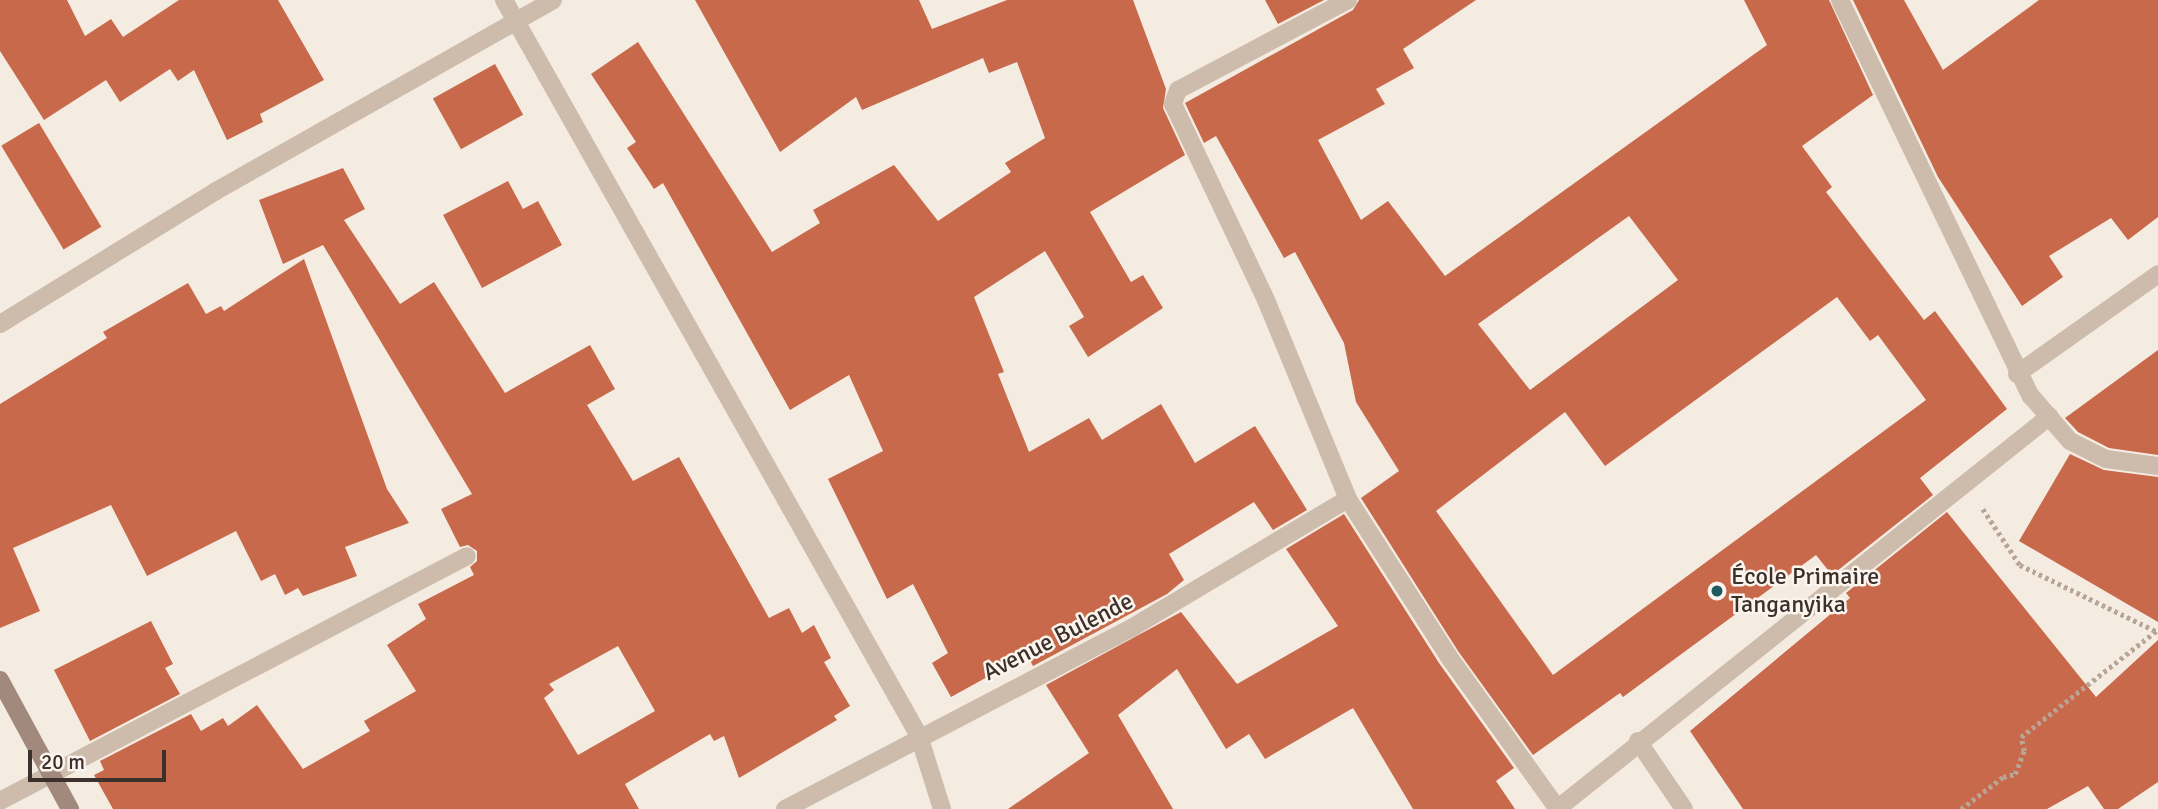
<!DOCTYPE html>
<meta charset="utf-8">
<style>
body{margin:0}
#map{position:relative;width:2158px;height:809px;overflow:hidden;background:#f4ebe1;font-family:Signika,sans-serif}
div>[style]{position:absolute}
.building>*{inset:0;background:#c8694b;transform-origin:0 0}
.path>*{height:4.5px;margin-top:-2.25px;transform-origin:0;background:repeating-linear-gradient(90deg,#b9a596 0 3.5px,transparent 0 7px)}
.street>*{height:18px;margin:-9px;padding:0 9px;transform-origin:9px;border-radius:9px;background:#cdbbac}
.secondary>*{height:18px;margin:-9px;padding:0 9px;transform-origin:9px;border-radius:9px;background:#a18a7d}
.dots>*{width:19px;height:19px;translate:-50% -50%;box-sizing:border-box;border:4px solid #fbf5ee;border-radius:50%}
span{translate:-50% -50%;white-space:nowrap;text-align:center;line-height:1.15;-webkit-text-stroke:5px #fbf5ee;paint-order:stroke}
.poi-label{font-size:24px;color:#3b302b}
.left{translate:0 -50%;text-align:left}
.street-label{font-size:24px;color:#3b302b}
.scale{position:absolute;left:28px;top:750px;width:138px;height:32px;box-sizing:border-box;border:4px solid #3b302b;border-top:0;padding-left:9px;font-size:21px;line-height:24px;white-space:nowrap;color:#3b302b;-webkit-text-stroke:5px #fbf5ee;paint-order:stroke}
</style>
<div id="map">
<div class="building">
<i style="clip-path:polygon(0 0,67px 0,85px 36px,111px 19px,123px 37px,179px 0,278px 0,324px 80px,260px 114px,263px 122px,227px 140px,194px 70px,178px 81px,170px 69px,120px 102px,106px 80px,44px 120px,0 51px)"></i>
<i style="clip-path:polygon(695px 0,919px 0,932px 29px,1007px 0,1133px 0,1166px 89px,1163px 108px,1185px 155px,1090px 212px,1131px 282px,1143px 275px,1163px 308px,1088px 357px,1069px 326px,1084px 317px,1045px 251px,974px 297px,1004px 372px,998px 374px,1029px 452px,1089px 418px,1102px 440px,1161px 404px,1195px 463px,1255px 426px,1307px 510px,1273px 530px,1254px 502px,1169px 554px,1184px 580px,1167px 594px,1033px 666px,1027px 655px,951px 697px,932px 663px,948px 653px,913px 584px,887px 599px,828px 479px,883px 451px,849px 375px,790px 410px,663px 183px,654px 189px,627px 148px,636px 142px,591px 74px,638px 42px,772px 252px,820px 223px,813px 210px,894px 165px,938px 221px,1011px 172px,1005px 163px,1045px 138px,1017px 62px,989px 73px,983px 58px,862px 110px,856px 97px,780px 152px)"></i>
<i style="clip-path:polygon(1265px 0,1324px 0,1278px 24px)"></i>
<i style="clip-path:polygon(evenodd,1359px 0,1476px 0,1403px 49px,1414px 68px,1376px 89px,1385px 104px,1318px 140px,1361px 220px,1388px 201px,1445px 276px,1767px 45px,1744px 0,1829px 0,1873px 95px,1802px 146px,1832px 187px,1826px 192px,1924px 320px,1935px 311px,2007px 409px,1920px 478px,1933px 495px,1832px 575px,1816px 555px,1623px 697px,1620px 693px,1533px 755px,1458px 651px,1361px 498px,1399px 471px,1356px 402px,1344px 343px,1295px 252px,1284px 258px,1216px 136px,1204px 143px,1185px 103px,1353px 10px,1359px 0,1629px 216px,1678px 280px,1530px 390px,1478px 324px,1629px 216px,1359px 0,1837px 297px,1870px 341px,1878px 335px,1926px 400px,1553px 675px,1436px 511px,1565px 412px,1605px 466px,1837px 297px)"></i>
<i style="clip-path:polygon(1853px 0,1904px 0,1943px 70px,2039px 0,2158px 0,2158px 217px,2128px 240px,2111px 218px,2049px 256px,2063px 277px,2022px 306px,1938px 177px)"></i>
<i style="left:495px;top:64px;width:58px;height:71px;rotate:61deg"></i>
<i style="left:39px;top:123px;width:121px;height:44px;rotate:59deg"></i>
<i style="clip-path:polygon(evenodd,343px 168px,365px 209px,344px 220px,400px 304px,434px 282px,505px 393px,590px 345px,615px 389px,587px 405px,633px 481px,679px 457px,769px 618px,789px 608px,802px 633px,814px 625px,831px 658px,824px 662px,850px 706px,834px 716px,837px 720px,739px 778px,724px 736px,714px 741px,710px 734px,625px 784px,639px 809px,113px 809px,94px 775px,104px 770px,100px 761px,191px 714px,201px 731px,223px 718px,228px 726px,257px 705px,303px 769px,370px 731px,364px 721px,416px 691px,387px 645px,426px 619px,418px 604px,474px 575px,470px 567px,477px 561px,477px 551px,468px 545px,460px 547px,441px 509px,472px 494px,323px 245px,283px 264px,259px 200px,343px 168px,618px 646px,655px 711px,578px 755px,544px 698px,554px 690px,549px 684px,618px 646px)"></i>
<i style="clip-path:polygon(508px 181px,523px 209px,538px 201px,562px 245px,482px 288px,443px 215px)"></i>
<i style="clip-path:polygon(304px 259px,387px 489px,409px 523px,345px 547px,357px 576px,303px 596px,298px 588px,285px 595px,275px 574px,261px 581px,236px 531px,147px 576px,111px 505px,13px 548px,40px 611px,0 628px,0 404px,107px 338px,103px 332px,188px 283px,206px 314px,221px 306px,224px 311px)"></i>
<i style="clip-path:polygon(2158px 350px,2158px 455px,2109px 448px,2078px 432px,2065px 418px)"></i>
<i style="clip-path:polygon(2070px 454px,2104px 470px,2158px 477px,2158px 622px,2019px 541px)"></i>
<i style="clip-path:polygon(1947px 512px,2096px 697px,2158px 640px,2158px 782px,2118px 809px,2104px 809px,2088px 786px,2047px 809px,1743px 809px,1690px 731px,1850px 598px,1846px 593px)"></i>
<i style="clip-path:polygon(1344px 514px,1439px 663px,1514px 768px,1496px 781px,1515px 809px,1413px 809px,1353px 708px,1265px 759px,1249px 734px,1226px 749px,1177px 669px,1118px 715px,1173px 809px,1008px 809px,1089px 753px,1046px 685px,1181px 612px,1237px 684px,1338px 626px,1286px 549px)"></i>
<i style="clip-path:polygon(151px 621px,173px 664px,165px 668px,180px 694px,90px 741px,54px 670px)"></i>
</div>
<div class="path">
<i style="left:1983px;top:509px;width:67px;rotate:56.5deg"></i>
<i style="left:2020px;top:565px;width:151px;rotate:25.9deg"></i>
<i style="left:1961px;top:809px;width:53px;rotate:-37.3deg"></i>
<i style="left:2003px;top:777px;width:12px;rotate:-14deg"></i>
<i style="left:2015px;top:774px;width:25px;rotate:-69deg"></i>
<i style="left:2024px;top:751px;width:14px;rotate:-102deg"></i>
<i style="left:2021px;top:737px;width:172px;rotate:-38.1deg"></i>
</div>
<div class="street">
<i style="left:504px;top:0;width:845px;rotate:60.58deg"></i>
<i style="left:919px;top:736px;width:77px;rotate:72.5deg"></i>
<i style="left:1348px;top:0;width:192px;rotate:152.1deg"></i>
<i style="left:1178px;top:90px;width:15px;rotate:110deg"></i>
<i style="left:1173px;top:104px;width:217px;rotate:64.6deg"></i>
<i style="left:1266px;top:300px;width:215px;rotate:67.6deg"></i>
<i style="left:1348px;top:499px;width:188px;rotate:57.4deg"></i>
<i style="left:1449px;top:657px;width:186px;rotate:54.4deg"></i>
<i style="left:1840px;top:0;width:440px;rotate:64.3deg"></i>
<i style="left:2031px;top:396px;width:60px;rotate:49.1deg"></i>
<i style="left:2070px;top:441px;width:40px;rotate:26.6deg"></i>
<i style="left:2106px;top:459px;width:52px;rotate:7.7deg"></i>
<i style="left:0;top:324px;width:254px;rotate:-31.6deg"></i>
<i style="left:216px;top:191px;width:387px;rotate:-29.5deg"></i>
<i style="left:2017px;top:374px;width:173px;rotate:-35.3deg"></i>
<i style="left:1638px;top:741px;width:82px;rotate:55.9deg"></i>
<i style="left:0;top:801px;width:527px;rotate:-27.68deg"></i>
<i style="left:785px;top:809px;width:393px;rotate:-27.6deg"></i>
<i style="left:1133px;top:627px;width:250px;rotate:-30.8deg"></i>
<i style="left:1557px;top:809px;width:630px;rotate:-38.56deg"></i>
</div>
<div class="secondary">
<i style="left:0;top:680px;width:147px;rotate:61.5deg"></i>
</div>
<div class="dots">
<i style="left:1717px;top:591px;background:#1f5a5e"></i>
</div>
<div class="poi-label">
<span class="left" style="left:1731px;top:591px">École Primaire<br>Tanganyika</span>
</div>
<div class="street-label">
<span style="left:1058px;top:637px;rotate:-27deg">Avenue Bulende</span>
</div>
<div class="scale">20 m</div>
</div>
